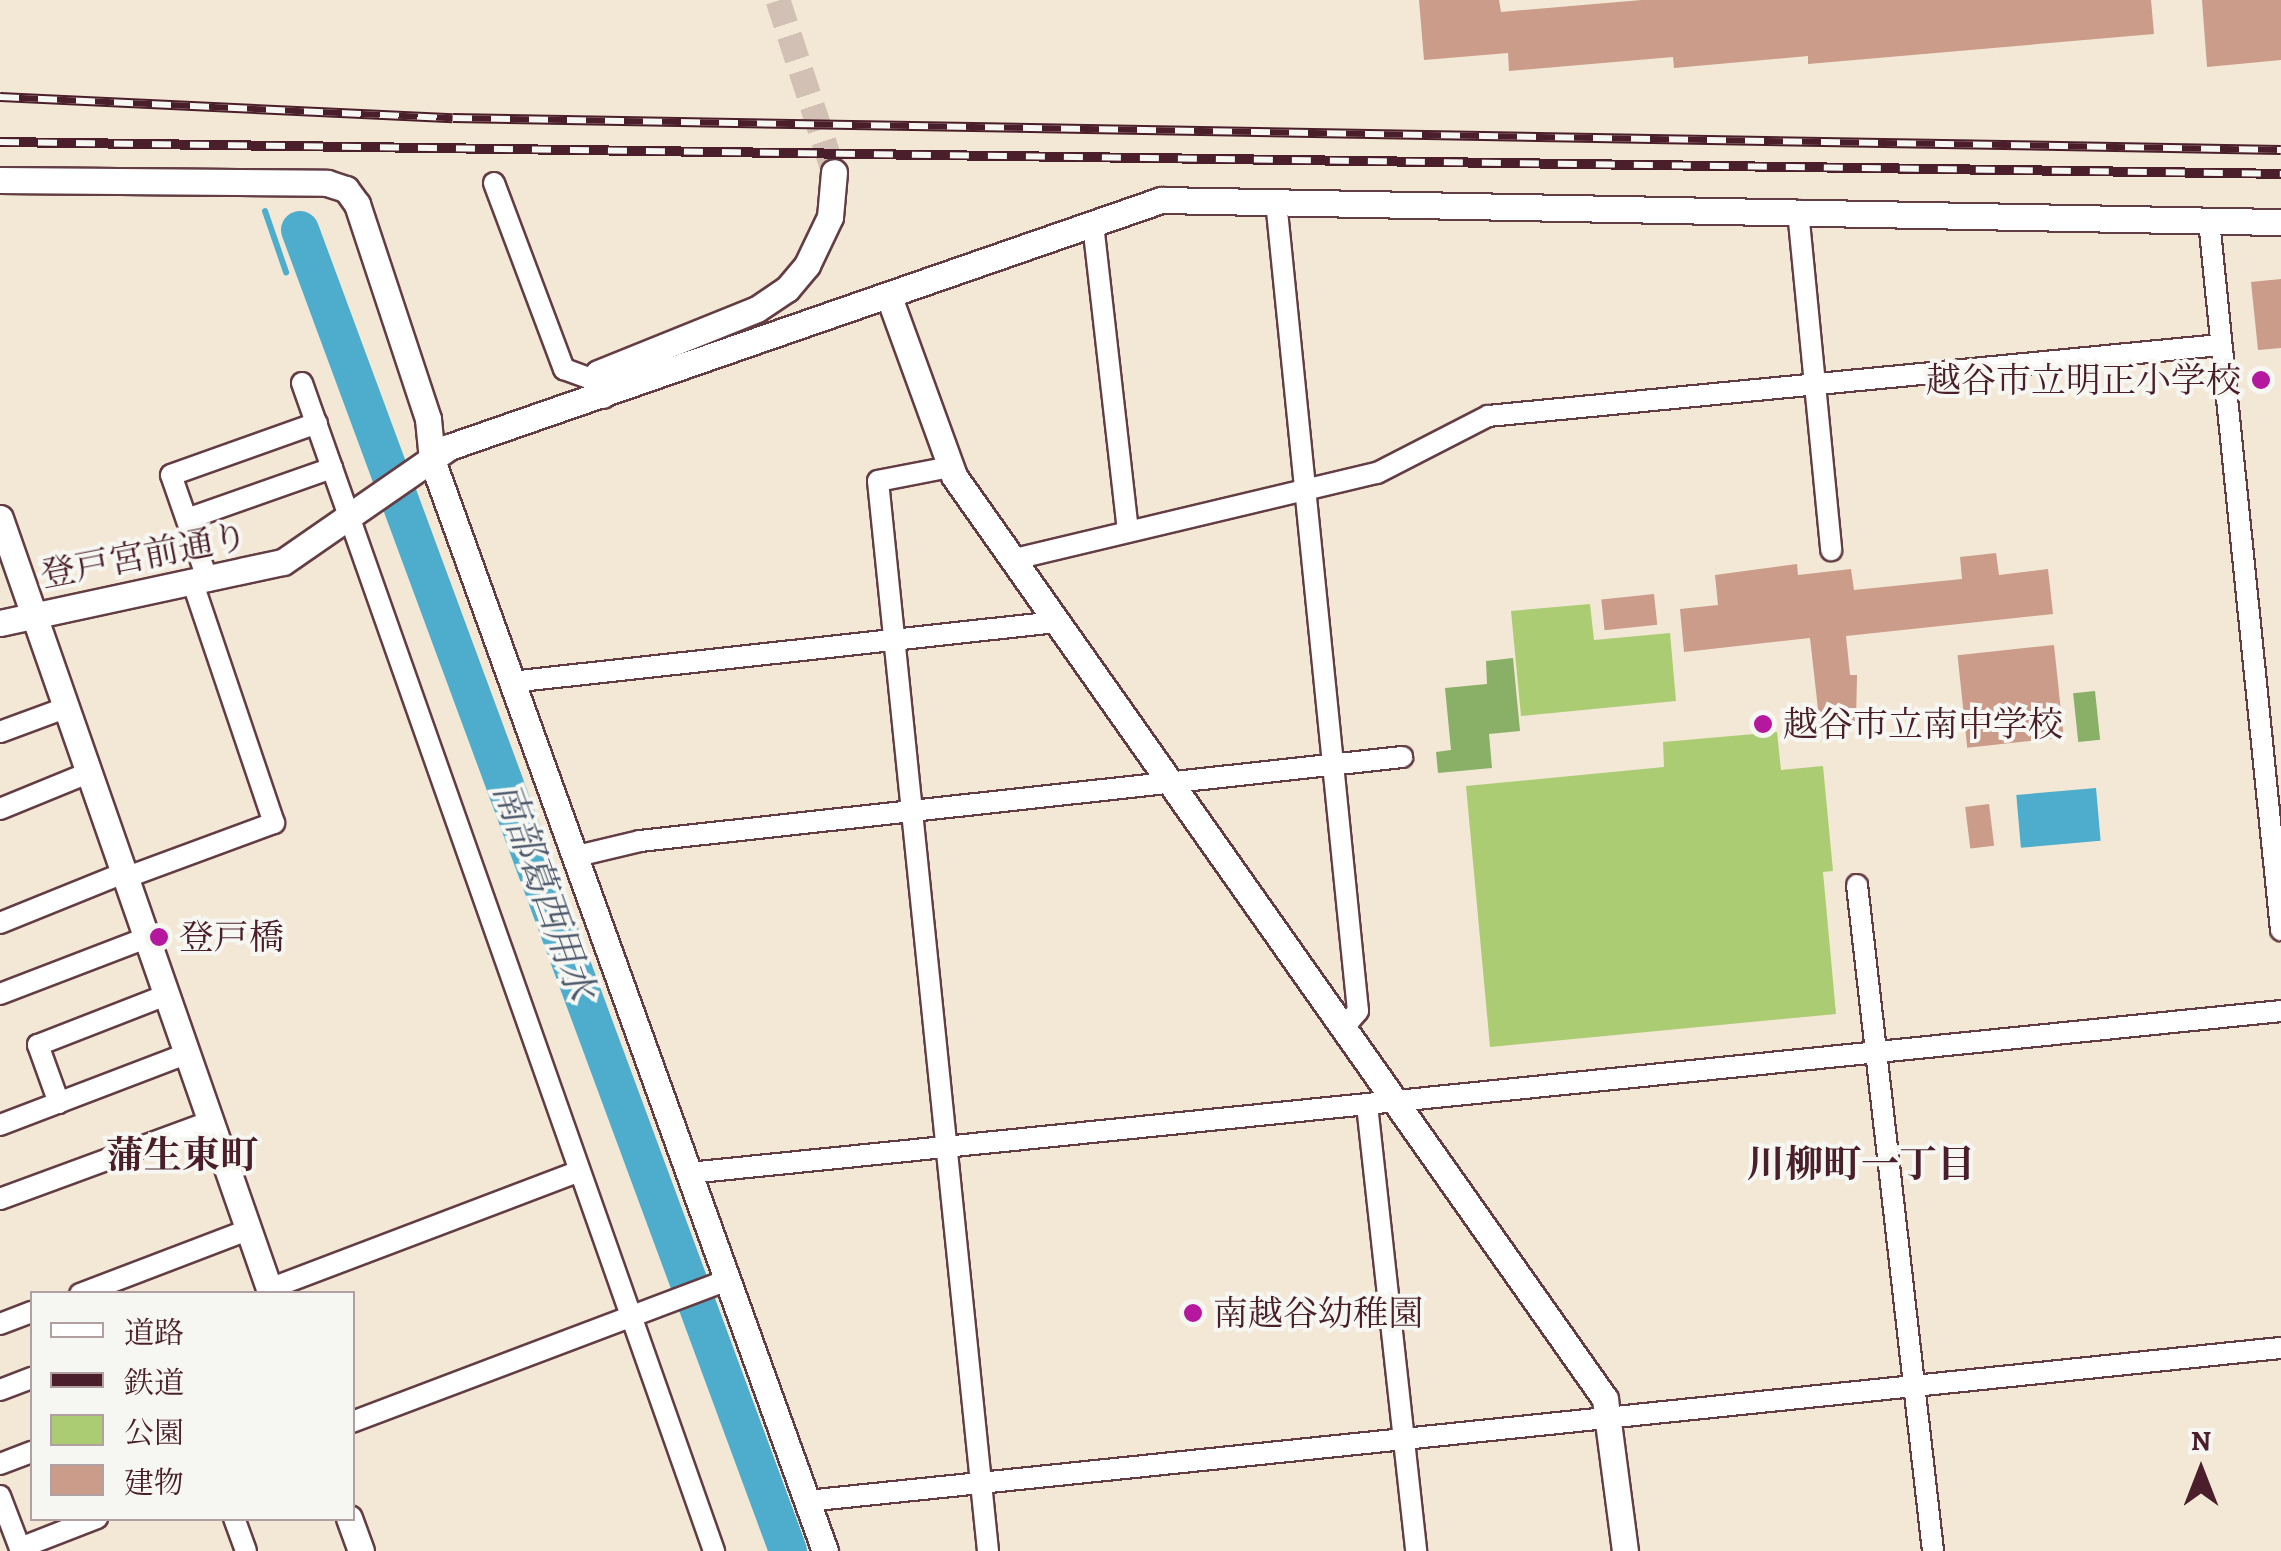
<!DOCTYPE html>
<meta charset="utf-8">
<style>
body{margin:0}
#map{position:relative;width:2281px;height:1551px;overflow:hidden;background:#f3e8d5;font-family:Alegreya,"Noto Serif JP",serif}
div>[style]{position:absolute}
.green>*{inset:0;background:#accc74}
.forest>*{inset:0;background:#89b066;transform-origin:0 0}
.water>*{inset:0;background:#4eadcc;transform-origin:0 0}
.stream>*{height:6px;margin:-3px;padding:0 3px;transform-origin:3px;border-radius:3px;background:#4eadcc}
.river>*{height:38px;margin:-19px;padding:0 19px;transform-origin:19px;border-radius:19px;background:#4eadcc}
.building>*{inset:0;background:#ca9c89;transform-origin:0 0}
.tertiary-tunnel>*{height:25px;margin-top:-12.5px;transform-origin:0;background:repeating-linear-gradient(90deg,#d1c0b3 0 25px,transparent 0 37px)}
.roads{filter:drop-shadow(2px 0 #633d44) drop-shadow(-2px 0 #633d44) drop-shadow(0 2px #633d44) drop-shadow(0 -2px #633d44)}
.minor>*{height:20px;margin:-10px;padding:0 10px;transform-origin:10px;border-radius:10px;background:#fff}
.tertiary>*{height:25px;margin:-12.5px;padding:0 12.5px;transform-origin:12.5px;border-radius:12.5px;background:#fff}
.rail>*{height:10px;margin-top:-5px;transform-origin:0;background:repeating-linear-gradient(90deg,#f6f6f2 0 19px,#4a1f2b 0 38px);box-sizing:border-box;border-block:2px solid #4a1f2b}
.dots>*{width:28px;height:28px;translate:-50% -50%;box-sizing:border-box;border:5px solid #f6f6f2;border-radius:50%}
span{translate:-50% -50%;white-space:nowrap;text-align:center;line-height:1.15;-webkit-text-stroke:8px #f6f6f2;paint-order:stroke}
.poi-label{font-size:35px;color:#4a1f2b}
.right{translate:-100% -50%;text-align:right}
.left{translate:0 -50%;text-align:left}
.street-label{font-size:35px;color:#4a1f2b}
.water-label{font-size:38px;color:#4c586b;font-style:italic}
.neighbourhood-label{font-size:38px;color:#4a1f2b;font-weight:700}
.legend{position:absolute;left:30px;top:1291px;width:325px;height:230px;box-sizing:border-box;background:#f6f6f2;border:2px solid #b1a0a2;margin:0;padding:12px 18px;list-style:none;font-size:30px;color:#4a1f2b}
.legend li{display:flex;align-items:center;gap:20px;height:50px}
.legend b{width:50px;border:2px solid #b1a0a2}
.north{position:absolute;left:2151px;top:1421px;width:100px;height:100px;-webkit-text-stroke:8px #f6f6f2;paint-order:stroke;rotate:0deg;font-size:28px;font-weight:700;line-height:40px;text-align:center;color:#4a1f2b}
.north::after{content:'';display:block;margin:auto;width:35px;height:45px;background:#4a1f2b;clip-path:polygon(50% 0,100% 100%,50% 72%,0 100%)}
</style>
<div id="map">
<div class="green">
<i style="clip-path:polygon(1590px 604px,1594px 640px,1670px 633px,1676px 701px,1521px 716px,1511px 611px)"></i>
<i style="clip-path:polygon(1777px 732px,1781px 770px,1823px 766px,1833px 871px,1823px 872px,1836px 1014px,1490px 1047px,1466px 786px,1664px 767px,1663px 742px)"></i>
</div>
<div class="forest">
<i style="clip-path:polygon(1513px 658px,1520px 731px,1489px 734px,1492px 768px,1438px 773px,1436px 752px,1451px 750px,1445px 688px,1487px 684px,1486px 661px)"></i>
<i style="left:2095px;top:691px;width:49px;height:22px;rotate:84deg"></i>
</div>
<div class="water">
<i style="left:2096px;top:788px;width:53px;height:80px;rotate:85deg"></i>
</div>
<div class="stream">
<i style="left:265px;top:211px;width:65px;rotate:71deg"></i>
</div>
<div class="river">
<i style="left:300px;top:230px;width:1408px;rotate:69.72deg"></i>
</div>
<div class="building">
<i style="clip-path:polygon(1419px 0,1499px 0,1501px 12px,1642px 0,2151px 0,2154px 34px,1808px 64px,1808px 56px,1674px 68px,1673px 57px,1509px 71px,1508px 53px,1424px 60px)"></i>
<i style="clip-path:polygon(2202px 0,2281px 0,2281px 60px,2207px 67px)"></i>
<i style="clip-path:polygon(2281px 279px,2281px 348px,2258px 350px,2251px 282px)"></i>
<i style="clip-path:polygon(1996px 553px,1999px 575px,2048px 569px,2053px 614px,1846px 636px,1850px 675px,1857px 675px,1856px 723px,1820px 727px,1810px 638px,1684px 652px,1680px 609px,1718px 605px,1715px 575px,1797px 564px,1798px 575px,1851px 569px,1854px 590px,1962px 579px,1960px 557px)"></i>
<i style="left:1654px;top:594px;width:31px;height:53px;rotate:84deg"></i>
<i style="left:2054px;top:645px;width:93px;height:97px;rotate:84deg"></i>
<i style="left:1989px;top:804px;width:42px;height:24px;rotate:83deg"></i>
</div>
<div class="tertiary-tunnel">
<i style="left:778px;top:0;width:181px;rotate:72deg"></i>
</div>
<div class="roads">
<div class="minor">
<i style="left:494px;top:183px;width:199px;rotate:69.4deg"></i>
<i style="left:564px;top:369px;width:33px;rotate:20deg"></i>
<i style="left:1276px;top:201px;width:814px;rotate:84.22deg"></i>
<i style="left:1358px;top:1011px;width:23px;rotate:131deg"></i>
<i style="left:1798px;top:211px;width:341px;rotate:84.4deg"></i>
<i style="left:2209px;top:221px;width:713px;rotate:84.2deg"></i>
<i style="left:1093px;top:224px;width:308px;rotate:83.5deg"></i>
<i style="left:302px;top:383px;width:1239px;rotate:70.57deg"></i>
<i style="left:950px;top:467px;width:73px;rotate:169deg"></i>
<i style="left:878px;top:481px;width:1076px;rotate:84.13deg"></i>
<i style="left:187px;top:519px;width:154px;rotate:-19.4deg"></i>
<i style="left:1011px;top:560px;width:376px;rotate:-13.4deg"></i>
<i style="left:1377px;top:473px;width:125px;rotate:-27.2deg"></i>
<i style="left:1488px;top:416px;width:735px;rotate:-5.54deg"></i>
<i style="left:208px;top:581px;width:112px;rotate:-109.2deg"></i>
<i style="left:171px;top:475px;width:155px;rotate:-19.6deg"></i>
<i style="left:511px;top:682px;width:548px;rotate:-6.28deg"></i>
<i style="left:0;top:732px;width:69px;rotate:-20.3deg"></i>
<i style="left:0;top:809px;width:95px;rotate:-22.2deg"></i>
<i style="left:573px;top:857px;width:69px;rotate:-13.4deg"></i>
<i style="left:640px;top:841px;width:767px;rotate:-6.29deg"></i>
<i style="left:125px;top:878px;width:159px;rotate:-20.3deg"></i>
<i style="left:274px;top:823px;width:252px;rotate:-108.7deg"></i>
<i style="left:1857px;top:885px;width:670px;rotate:83.49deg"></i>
<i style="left:0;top:923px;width:134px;rotate:-22deg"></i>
<i style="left:0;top:994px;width:156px;rotate:-21deg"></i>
<i style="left:59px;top:1103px;width:62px;rotate:-109.9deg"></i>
<i style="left:38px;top:1045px;width:137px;rotate:-21.3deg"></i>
<i style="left:1367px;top:1105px;width:449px;rotate:83.7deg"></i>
<i style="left:0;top:1125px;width:199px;rotate:-20.9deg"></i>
<i style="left:689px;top:1173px;width:1600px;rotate:-5.81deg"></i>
<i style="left:0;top:1199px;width:223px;rotate:-20.2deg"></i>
<i style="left:269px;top:1289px;width:332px;rotate:-20.8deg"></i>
<i style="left:80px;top:1294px;width:180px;rotate:-20.9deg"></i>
<i style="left:0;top:1324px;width:34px;rotate:-21deg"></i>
<i style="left:0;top:1390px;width:34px;rotate:-21deg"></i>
<i style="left:352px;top:1422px;width:399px;rotate:-20.7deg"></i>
<i style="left:0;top:1464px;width:34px;rotate:-21deg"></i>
<i style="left:0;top:1496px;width:59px;rotate:69.1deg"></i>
<i style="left:807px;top:1501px;width:1482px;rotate:-5.93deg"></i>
<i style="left:234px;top:1518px;width:35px;rotate:70deg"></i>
<i style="left:20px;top:1548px;width:83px;rotate:-21.3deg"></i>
</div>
<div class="tertiary">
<i style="left:0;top:180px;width:327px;rotate:0.5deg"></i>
<i style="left:327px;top:183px;width:20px;rotate:18deg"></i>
<i style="left:346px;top:189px;width:19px;rotate:54deg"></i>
<i style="left:357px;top:204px;width:226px;rotate:71.7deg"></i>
<i style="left:428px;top:419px;width:41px;rotate:84.4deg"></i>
<i style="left:432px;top:460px;width:1160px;rotate:70.19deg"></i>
<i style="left:889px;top:297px;width:190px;rotate:70deg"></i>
<i style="left:954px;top:476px;width:1129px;rotate:54.8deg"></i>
<i style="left:1605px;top:1399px;width:153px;rotate:82.5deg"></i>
<i style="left:602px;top:395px;width:22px;rotate:-100deg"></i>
<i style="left:598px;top:373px;width:171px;rotate:-21.9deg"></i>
<i style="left:757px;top:309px;width:36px;rotate:-34deg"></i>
<i style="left:787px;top:289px;width:31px;rotate:-50deg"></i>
<i style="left:807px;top:265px;width:53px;rotate:-64.4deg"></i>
<i style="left:830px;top:217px;width:45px;rotate:-84.9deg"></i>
<i style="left:0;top:518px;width:822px;rotate:70.75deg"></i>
<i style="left:0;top:623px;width:289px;rotate:-12.2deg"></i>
<i style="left:283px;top:562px;width:202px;rotate:-34.7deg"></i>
<i style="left:449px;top:447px;width:754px;rotate:-19.13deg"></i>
<i style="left:1161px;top:200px;width:1120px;rotate:1.13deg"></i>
<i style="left:349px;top:1518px;width:35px;rotate:70deg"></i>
</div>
</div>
<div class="rail">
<i style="left:0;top:97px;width:453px;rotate:2.7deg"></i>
<i style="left:453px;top:118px;width:1828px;rotate:1deg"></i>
<i style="left:0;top:142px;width:2281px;rotate:0.8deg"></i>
</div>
<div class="dots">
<i style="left:2261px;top:380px;background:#b5179e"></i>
<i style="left:1763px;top:724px;background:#b5179e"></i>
<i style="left:159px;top:937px;background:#b5179e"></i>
<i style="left:1193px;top:1313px;background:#b5179e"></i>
</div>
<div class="poi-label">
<span class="right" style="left:2241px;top:380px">越谷市立明正小学校</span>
<span class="left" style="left:1783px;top:724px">越谷市立南中学校</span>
<span class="left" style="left:179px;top:937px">登戸橋</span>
<span class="left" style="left:1213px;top:1313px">南越谷幼稚園</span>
</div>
<div class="street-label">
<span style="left:144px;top:555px;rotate:-11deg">登戸宮前通り</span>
</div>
<div class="water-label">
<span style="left:544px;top:891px;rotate:70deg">南部葛西用水</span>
</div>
<div class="neighbourhood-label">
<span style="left:182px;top:1156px">蒲生東町</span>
<span style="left:1861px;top:1165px">川柳町一丁目</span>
</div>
<ul class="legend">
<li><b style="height:12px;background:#fff"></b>道路</li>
<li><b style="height:12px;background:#4a1f2b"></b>鉄道</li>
<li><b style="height:28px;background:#accc74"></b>公園</li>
<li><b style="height:28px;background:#ca9c89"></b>建物</li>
</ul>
<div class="north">N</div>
</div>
